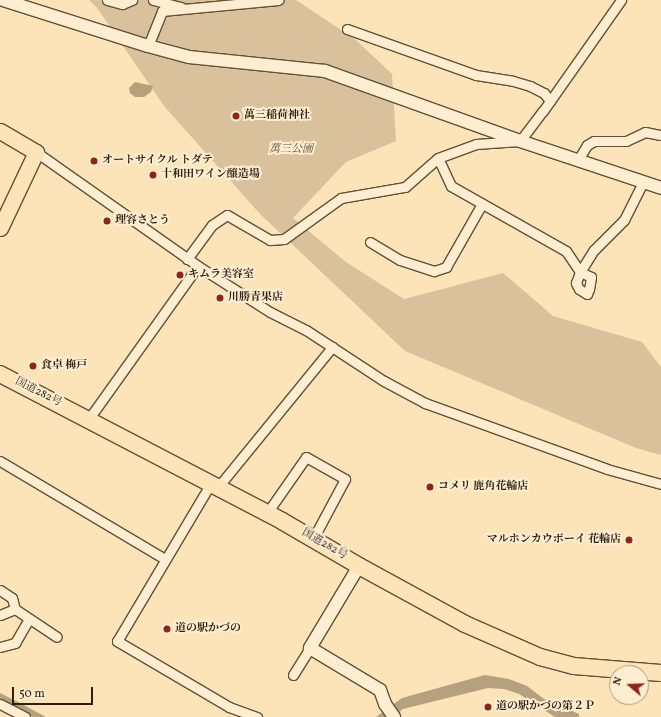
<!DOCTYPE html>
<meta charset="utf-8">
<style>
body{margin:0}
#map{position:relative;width:661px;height:717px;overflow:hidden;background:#fce4b8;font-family:Vollkorn,"Noto Serif JP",serif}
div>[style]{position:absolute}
.green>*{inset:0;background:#d9c29b}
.water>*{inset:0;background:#b6a17e}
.roads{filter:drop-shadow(1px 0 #625038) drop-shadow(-1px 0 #625038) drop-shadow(0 1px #625038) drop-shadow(0 -1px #625038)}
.minor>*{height:9px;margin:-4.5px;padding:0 4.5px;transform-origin:4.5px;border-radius:4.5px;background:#fdedd1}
.tertiary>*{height:12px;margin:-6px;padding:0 6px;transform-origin:6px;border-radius:6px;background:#fdedd1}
.primary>*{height:15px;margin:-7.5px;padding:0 7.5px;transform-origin:7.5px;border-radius:7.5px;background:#fce4b8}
.trunk>*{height:16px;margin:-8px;padding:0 8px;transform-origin:8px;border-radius:8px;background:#fce4b8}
.dots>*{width:11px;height:11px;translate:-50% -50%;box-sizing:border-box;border:2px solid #fdedd1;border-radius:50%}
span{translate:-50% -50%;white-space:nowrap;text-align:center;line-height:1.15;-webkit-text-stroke:4px #fdedd1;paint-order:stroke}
.poi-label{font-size:11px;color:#2f1e0e;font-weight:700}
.left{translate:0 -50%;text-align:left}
.right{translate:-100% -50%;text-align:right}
.park-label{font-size:11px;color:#624f38;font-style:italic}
.street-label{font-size:11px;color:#2f1e0e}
.north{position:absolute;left:609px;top:665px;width:40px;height:40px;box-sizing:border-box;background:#fdedd1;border:1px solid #ab9a83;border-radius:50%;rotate:289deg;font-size:11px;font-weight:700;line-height:16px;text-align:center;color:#2f1e0e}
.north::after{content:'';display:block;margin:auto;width:14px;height:18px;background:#8f2418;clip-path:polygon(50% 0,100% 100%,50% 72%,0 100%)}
.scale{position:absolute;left:12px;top:687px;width:81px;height:18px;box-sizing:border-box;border:2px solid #2f1e0e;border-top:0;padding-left:5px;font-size:12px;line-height:14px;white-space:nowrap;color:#2f1e0e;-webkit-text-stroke:3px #fdedd1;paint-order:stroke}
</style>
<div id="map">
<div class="green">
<i style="clip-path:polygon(89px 0,296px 0,356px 40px,392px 74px,396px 141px,346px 162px,293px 218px,346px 262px,404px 299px,503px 273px,553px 316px,642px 342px,661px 367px,661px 455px,636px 448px,405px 351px,260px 214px,164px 106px,97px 8px)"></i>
</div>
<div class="water">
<i style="clip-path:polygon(135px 82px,153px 86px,151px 92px,144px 97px,135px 97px,130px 93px,129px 88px)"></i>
<i style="clip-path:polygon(485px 675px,509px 679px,527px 686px,544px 699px,579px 714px,579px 717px,555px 717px,519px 694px,504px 689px,488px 688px,403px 709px,393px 717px,376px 717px,402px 698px)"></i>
<i style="clip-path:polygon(0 693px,22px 704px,46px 717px,33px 717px,0 700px)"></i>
</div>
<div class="roads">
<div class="minor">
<i style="left:107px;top:0;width:16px;rotate:15deg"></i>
<i style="left:122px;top:4px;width:11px;rotate:-22deg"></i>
<i style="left:153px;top:0;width:29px;rotate:14deg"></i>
<i style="left:347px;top:29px;width:137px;rotate:19.6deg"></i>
<i style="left:476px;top:75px;width:37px;rotate:9deg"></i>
<i style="left:513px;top:81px;width:18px;rotate:16deg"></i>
<i style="left:530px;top:86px;width:16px;rotate:27deg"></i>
<i style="left:544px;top:93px;width:10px;rotate:53deg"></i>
<i style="left:148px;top:46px;width:38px;rotate:-68deg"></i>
<i style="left:162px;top:11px;width:117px;rotate:-5.4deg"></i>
<i style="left:36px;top:152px;width:198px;rotate:35.1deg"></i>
<i style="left:198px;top:266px;width:85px;rotate:32.6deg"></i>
<i style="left:270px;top:312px;width:40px;rotate:26.6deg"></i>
<i style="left:306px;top:330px;width:93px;rotate:33.2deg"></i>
<i style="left:384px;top:381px;width:47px;rotate:28.2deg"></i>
<i style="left:425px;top:403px;width:194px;rotate:19.9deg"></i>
<i style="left:607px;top:469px;width:56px;rotate:15.5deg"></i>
<i style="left:438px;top:158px;width:31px;rotate:65deg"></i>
<i style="left:451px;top:186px;width:132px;rotate:29.5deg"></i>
<i style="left:566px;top:251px;width:25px;rotate:56deg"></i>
<i style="left:580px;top:272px;width:12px;rotate:24deg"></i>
<i style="left:591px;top:277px;width:12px;rotate:99deg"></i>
<i style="left:589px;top:289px;width:5px;rotate:112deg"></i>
<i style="left:587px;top:294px;width:9px;rotate:-148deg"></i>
<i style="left:579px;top:289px;width:7px;rotate:-117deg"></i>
<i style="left:576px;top:283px;width:12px;rotate:-70deg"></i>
<i style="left:580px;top:272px;width:26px;rotate:-58deg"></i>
<i style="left:594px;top:250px;width:42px;rotate:-45deg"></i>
<i style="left:624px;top:220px;width:42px;rotate:-63.4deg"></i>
<i style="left:578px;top:160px;width:17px;rotate:-59deg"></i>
<i style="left:587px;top:145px;width:8px;rotate:-30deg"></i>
<i style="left:594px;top:141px;width:32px"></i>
<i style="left:626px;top:141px;width:21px;rotate:-25deg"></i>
<i style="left:645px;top:132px;width:16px;rotate:11deg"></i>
<i style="left:370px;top:242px;width:35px;rotate:31deg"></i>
<i style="left:400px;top:260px;width:36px;rotate:18deg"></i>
<i style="left:434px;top:271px;width:13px;rotate:-18deg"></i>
<i style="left:446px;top:267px;width:73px;rotate:-60.3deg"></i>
<i style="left:187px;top:259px;width:42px;rotate:-53.7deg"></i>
<i style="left:212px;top:225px;width:18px;rotate:-34deg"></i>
<i style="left:227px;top:215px;width:50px;rotate:30.2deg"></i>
<i style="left:270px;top:240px;width:14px;rotate:-4deg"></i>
<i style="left:284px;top:239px;width:70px;rotate:-35.7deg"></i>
<i style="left:341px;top:198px;width:65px;rotate:-9.8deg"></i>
<i style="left:405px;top:187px;width:44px;rotate:-41.3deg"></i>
<i style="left:438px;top:158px;width:40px;rotate:-20.2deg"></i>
<i style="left:476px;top:144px;width:44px;rotate:-3.9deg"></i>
<i style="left:520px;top:141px;width:38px;rotate:-53deg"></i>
<i style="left:543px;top:111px;width:136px;rotate:-54.9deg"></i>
<i style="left:88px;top:420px;width:189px;rotate:-54.5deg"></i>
<i style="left:0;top:461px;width:192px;rotate:30.7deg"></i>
<i style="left:211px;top:483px;width:184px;rotate:120.7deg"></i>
<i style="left:117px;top:641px;width:130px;rotate:30.5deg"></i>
<i style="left:229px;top:707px;width:30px;rotate:20deg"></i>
<i style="left:218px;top:487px;width:181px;rotate:-50.8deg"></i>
<i style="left:267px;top:513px;width:68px;rotate:-55.1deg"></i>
<i style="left:306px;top:457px;width:45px;rotate:29.4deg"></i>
<i style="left:345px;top:479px;width:68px;rotate:118.1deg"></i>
<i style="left:0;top:590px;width:14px;rotate:34deg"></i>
<i style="left:12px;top:598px;width:11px;rotate:75deg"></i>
<i style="left:15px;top:609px;width:50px;rotate:33.7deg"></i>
<i style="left:0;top:615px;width:16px;rotate:-22deg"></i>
<i style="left:0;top:647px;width:16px;rotate:-15deg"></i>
<i style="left:15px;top:643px;width:28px;rotate:-60deg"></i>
<i style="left:293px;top:675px;width:32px;rotate:-58deg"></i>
<i style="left:0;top:704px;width:28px;rotate:27deg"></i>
</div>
<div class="tertiary">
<i style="left:3px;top:0;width:152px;rotate:17.6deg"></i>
<i style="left:148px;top:46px;width:42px;rotate:15deg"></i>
<i style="left:189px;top:57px;width:137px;rotate:5.9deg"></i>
<i style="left:325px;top:71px;width:207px;rotate:19.7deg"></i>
<i style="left:520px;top:141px;width:149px;rotate:18.4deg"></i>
<i style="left:359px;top:566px;width:96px;rotate:120.9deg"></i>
<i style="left:310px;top:648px;width:82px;rotate:31deg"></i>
<i style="left:380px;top:690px;width:15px;rotate:70deg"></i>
<i style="left:385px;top:704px;width:16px;rotate:55deg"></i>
</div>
<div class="primary">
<i style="left:0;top:131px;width:42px;rotate:30.3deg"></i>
<i style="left:36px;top:152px;width:84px;rotate:115.3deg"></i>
</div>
<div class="trunk">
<i style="left:0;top:374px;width:318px;rotate:27.5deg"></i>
<i style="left:282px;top:521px;width:89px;rotate:30.3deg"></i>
<i style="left:359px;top:566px;width:121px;rotate:28.7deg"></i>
<i style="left:465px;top:624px;width:82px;rotate:23.7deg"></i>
<i style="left:540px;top:657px;width:35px;rotate:15deg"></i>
<i style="left:574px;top:666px;width:87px;rotate:4.6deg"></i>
</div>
</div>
<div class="dots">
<i style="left:236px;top:116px;background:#8f2418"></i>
<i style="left:94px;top:161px;background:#8f2418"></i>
<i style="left:153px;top:175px;background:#8f2418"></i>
<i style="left:107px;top:221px;background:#8f2418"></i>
<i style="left:180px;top:275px;background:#8f2418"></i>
<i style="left:220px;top:298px;background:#8f2418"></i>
<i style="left:33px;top:366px;background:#8f2418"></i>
<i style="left:430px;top:487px;background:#8f2418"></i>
<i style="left:629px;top:540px;background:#8f2418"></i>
<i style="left:167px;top:629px;background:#8f2418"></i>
<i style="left:488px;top:707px;background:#8f2418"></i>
</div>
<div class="poi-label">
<span class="left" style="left:244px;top:116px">萬三稲荷神社</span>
<span class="left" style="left:102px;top:161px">オートサイクル トダテ</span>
<span class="left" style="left:161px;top:175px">十和田ワイン醸造場</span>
<span class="left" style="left:115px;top:221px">理容さとう</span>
<span class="left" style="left:188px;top:275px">キムラ美容室</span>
<span class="left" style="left:228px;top:298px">川勝青果店</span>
<span class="left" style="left:41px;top:366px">食卓 梅戸</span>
<span class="left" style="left:438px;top:487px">コメリ 鹿角花輪店</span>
<span class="right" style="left:621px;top:540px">マルホンカウボーイ 花輪店</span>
<span class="left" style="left:175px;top:629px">道の駅かづの</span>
<span class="left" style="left:496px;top:707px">道の駅かづの第２Ｐ</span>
</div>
<div class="park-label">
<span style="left:291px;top:150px">萬三公園</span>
</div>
<div class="street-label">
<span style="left:38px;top:393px;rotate:27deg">国道282号</span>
<span style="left:324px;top:545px;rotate:30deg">国道282号</span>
</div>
<div class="north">N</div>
<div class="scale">50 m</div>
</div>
